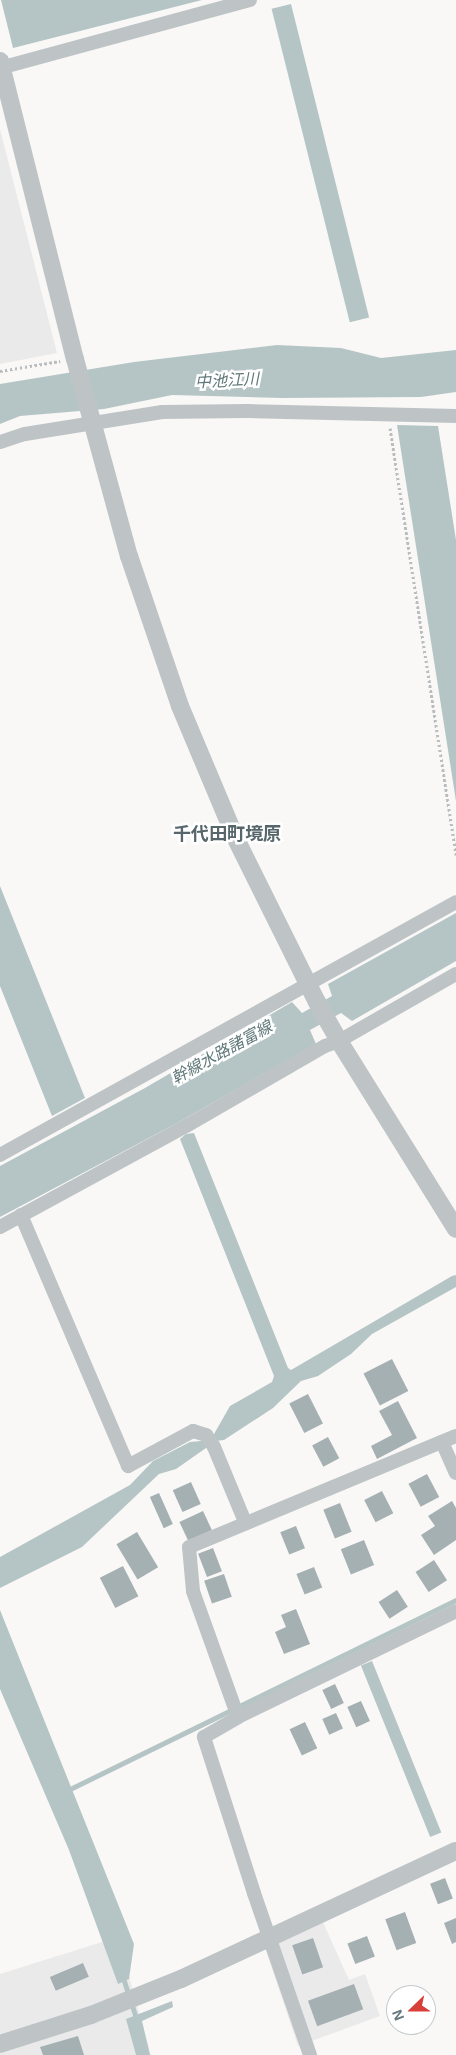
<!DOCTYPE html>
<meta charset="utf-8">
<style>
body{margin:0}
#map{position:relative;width:456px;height:2055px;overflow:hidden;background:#f9f8f6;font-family:Arial,"Noto Sans JP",sans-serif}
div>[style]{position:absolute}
.built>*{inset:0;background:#eaeaea}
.water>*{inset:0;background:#b5c5c5;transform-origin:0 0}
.stream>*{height:5px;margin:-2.5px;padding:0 2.5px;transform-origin:2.5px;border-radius:2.5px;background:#b5c5c5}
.building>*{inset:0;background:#a5b0b3;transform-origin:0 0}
.path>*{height:3px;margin-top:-1.5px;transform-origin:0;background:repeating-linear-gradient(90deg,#b9bdbf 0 2.5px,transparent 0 5px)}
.minor>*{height:14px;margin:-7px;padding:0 7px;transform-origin:7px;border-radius:7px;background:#bec4c6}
.tertiary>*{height:18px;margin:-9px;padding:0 9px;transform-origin:9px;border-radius:9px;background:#bec4c6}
span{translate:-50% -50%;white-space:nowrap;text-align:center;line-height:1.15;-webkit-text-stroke:5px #fff;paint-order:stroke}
.water-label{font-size:16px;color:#607879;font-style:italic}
.quarter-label{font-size:18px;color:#57666b;font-weight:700}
.north{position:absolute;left:386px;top:1985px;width:50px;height:50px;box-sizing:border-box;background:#fff;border:1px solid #c2c9cc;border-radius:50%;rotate:248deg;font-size:14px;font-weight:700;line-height:20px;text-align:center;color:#66797f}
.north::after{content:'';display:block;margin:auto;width:18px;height:22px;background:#d73f38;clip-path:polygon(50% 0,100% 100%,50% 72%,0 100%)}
</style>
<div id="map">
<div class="built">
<i style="clip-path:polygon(0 129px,57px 353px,0 364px)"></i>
<i style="clip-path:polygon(322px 1920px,349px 1980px,365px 1974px,380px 2016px,298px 2046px,265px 1948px)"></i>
<i style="clip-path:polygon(118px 1937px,151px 2055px,0 2055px,0 1974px)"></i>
</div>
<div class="water">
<i style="clip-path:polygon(1px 0,202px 0,13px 48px)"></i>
<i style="left:291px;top:4px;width:323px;height:20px;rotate:76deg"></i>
<i style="clip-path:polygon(277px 345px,341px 348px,381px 358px,456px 350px,456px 392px,421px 397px,282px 398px,172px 395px,104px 409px,20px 416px,0 424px,0 384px,134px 362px)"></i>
<i style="clip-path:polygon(397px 425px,438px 426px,456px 540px,456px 801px)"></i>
<i style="clip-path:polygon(0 886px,85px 1098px,52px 1116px,0 986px)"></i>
<i style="clip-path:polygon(456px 913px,456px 961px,352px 1021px,341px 1013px,310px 1030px,316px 1044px,179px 1122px,0 1217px,0 1166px,145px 1088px,292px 1002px,302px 1013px,332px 996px,328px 984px)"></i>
<i style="clip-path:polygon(194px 1133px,288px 1368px,291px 1370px,452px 1276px,456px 1275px,456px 1287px,372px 1334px,351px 1354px,318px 1376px,301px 1381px,273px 1408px,224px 1440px,216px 1441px,176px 1469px,159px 1474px,82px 1547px,0 1588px,0 1557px,130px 1485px,153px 1461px,190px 1442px,201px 1441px,214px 1434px,230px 1406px,272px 1382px,274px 1376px,180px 1139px,186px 1134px)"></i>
<i style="clip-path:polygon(0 1610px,134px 1944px,129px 1979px,118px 1984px,69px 1850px,0 1689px)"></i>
<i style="left:372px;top:1661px;width:185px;height:12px;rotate:68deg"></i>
<i style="clip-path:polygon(172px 2001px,173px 2007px,142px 2021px,150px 2055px,136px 2055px,126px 2019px)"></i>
</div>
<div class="stream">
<i style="left:72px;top:1788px;width:428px;rotate:-26.1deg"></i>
<i style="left:124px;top:1981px;width:36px;rotate:72deg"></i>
</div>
<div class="building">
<i style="left:392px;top:1359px;width:36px;height:32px;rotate:63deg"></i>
<i style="left:308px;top:1394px;width:33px;height:21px;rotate:63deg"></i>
<i style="clip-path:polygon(398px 1401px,417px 1438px,377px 1459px,371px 1446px,392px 1435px,379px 1411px)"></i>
<i style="left:328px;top:1437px;width:24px;height:18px;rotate:62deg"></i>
<i style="left:427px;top:1474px;width:26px;height:21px;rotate:62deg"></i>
<i style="left:191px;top:1482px;width:24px;height:20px;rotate:66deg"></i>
<i style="left:382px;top:1491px;width:25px;height:20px;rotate:63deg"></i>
<i style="left:159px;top:1493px;width:34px;height:10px;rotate:66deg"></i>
<i style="clip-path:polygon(452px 1501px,456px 1508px,456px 1540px,434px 1555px,421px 1535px,435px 1526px,428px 1516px)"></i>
<i style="left:340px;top:1503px;width:31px;height:18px;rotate:68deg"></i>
<i style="left:203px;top:1511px;width:21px;height:26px;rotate:65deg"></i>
<i style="left:296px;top:1526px;width:24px;height:17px;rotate:68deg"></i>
<i style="left:137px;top:1532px;width:41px;height:24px;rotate:59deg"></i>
<i style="left:364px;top:1540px;width:27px;height:25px;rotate:68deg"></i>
<i style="left:213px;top:1548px;width:25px;height:16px;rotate:69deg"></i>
<i style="left:434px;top:1560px;width:24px;height:22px;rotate:57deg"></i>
<i style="left:123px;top:1566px;width:34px;height:26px;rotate:63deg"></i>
<i style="left:314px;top:1567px;width:22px;height:19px;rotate:68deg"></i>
<i style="left:224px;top:1574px;width:24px;height:21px;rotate:71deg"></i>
<i style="left:397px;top:1590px;width:20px;height:22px;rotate:57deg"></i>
<i style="clip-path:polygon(296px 1609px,310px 1644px,284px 1654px,275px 1632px,286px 1627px,281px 1615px)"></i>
<i style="left:335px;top:1684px;width:21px;height:14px;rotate:65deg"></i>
<i style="left:361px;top:1701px;width:22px;height:15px;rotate:66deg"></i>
<i style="left:336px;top:1713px;width:17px;height:15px;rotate:66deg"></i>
<i style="left:305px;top:1722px;width:29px;height:17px;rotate:65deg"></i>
<i style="left:445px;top:1878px;width:22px;height:16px;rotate:69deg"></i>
<i style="left:405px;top:1912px;width:33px;height:21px;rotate:70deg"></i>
<i style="clip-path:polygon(456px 1918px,456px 1942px,452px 1944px,444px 1923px)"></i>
<i style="left:367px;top:1936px;width:22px;height:21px;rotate:69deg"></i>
<i style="left:313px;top:1938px;width:31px;height:22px;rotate:71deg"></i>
<i style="left:83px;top:1963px;width:15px;height:36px;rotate:67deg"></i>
<i style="left:354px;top:1984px;width:27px;height:49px;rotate:70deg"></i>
<i style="clip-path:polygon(78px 2036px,84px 2055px,43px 2055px,40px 2047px)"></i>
</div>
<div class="path">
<i style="left:0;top:371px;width:61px;rotate:-9.5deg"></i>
<i style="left:390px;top:428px;width:432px;rotate:81.2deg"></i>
</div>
<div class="minor">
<i style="left:0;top:68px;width:259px;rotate:-15.2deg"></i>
<i style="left:0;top:442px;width:26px;rotate:-18deg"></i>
<i style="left:25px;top:434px;width:139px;rotate:-9.1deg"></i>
<i style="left:162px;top:412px;width:85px;rotate:-0.7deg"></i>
<i style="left:247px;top:411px;width:209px;rotate:1.4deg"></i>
<i style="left:0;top:1155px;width:521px;rotate:-29.02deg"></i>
<i style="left:21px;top:1215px;width:273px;rotate:66.9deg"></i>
<i style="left:128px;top:1466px;width:74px;rotate:-28.3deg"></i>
<i style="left:193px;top:1431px;width:14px;rotate:17deg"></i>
<i style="left:206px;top:1435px;width:14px;rotate:56deg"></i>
<i style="left:214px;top:1447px;width:81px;rotate:67.5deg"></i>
<i style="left:0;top:1227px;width:214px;rotate:-28.5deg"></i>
<i style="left:188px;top:1125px;width:158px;rotate:-30deg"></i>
<i style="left:325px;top:1046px;width:15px;rotate:-20deg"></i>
<i style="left:339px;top:1041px;width:135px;rotate:-29.8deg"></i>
<i style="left:442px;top:1442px;width:34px;rotate:66deg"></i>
<i style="left:238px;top:1717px;width:134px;rotate:-109.7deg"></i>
<i style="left:193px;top:1591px;width:44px;rotate:-95.2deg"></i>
<i style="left:189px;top:1547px;width:289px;rotate:-22.6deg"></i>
<i style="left:310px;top:2055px;width:171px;rotate:-109.1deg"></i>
<i style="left:254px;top:1893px;width:164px;rotate:-107.8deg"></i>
<i style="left:204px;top:1737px;width:39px;rotate:-30deg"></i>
<i style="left:238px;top:1717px;width:242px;rotate:-25.9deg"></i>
</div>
<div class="tertiary">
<i style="left:0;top:61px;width:307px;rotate:75.9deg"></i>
<i style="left:75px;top:359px;width:204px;rotate:74.7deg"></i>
<i style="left:129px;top:556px;width:158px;rotate:71.2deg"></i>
<i style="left:180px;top:706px;width:144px;rotate:67.2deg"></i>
<i style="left:236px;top:839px;width:182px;rotate:63.6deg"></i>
<i style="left:317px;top:1002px;width:45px;rotate:60.6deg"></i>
<i style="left:339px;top:1041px;width:221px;rotate:58.1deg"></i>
<i style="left:0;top:2044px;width:96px;rotate:-17.7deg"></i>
<i style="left:91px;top:2015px;width:97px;rotate:-21.8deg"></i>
<i style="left:181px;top:1979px;width:303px;rotate:-25deg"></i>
</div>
<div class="water-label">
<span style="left:227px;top:381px;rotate:-3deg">中池江川</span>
<span style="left:222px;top:1053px;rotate:-29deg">幹線水路諸富線</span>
</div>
<div class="quarter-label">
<span style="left:227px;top:834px">千代田町境原</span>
</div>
<div class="north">N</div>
</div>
